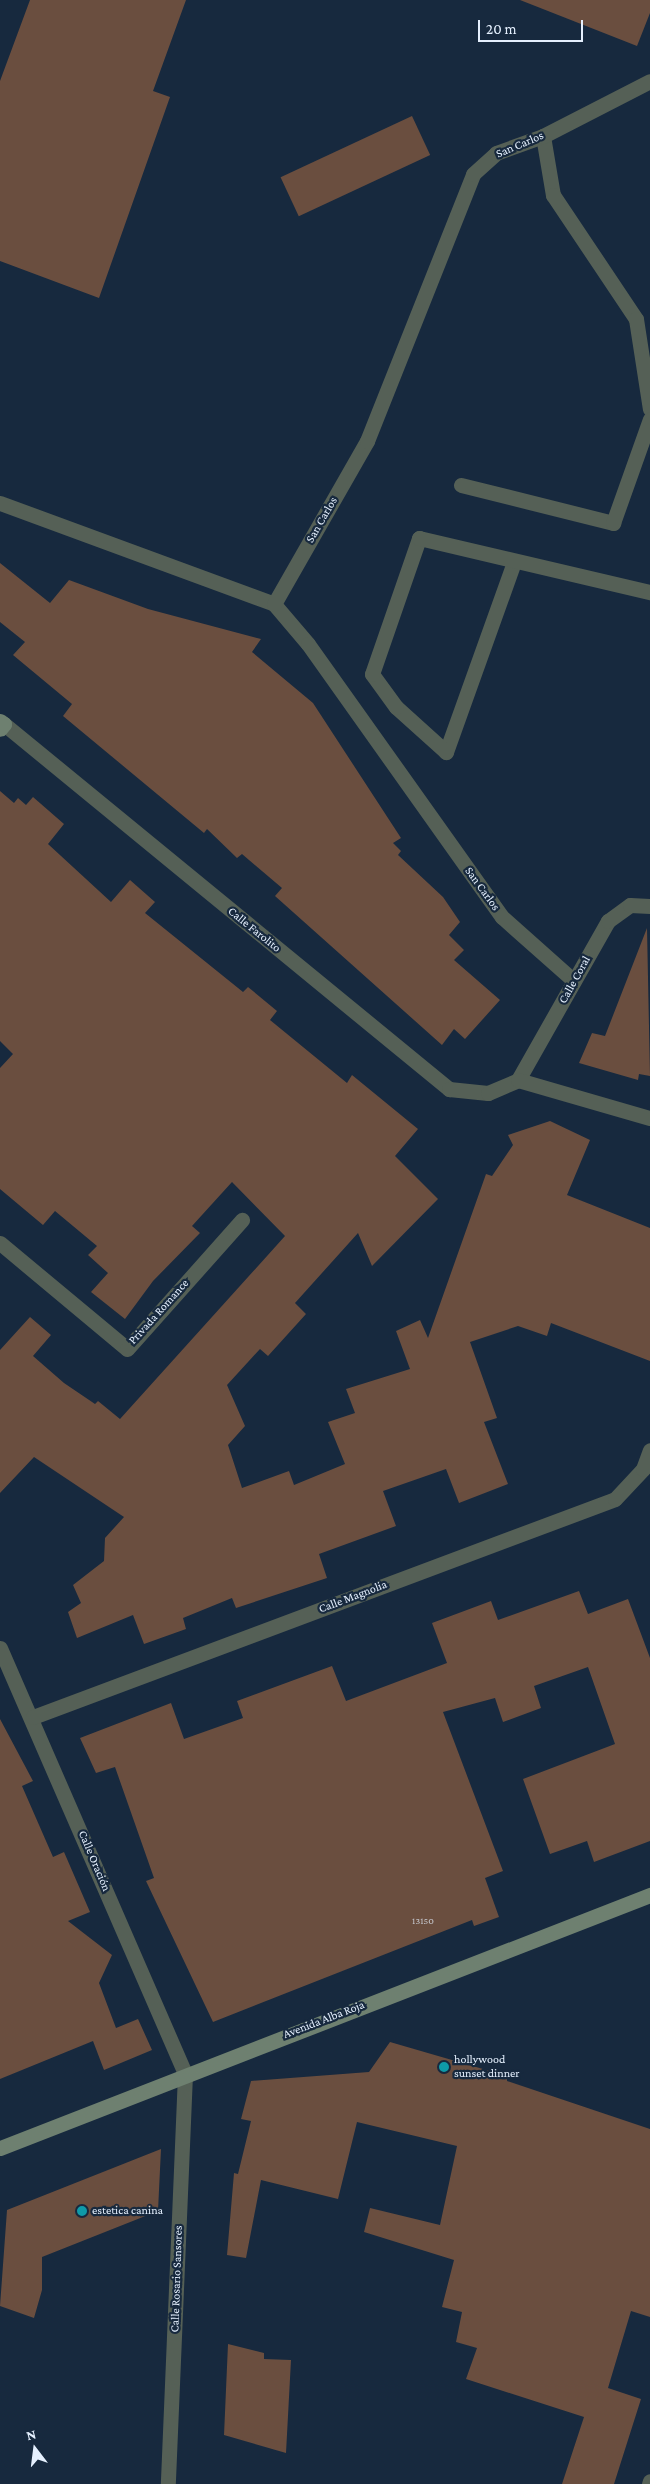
<!DOCTYPE html>
<meta charset="utf-8">
<style>
body{margin:0}
#map{position:relative;width:650px;height:2484px;overflow:hidden;background:#17293e;font-family:"Crimson Pro",serif}
div>[style]{position:absolute}
.building>*{inset:0;background:#6a4e3f;transform-origin:0 0}
.lane>*{height:15px;margin:-7.5px;padding:0 7.5px;transform-origin:7.5px;border-radius:7.5px;background:#556056}
.street>*{height:15px;margin:-7.5px;padding:0 7.5px;transform-origin:7.5px;border-radius:7.5px;background:#556056}
.secondary>*{height:15px;margin:-7.5px;padding:0 7.5px;transform-origin:7.5px;border-radius:7.5px;background:#6e8070}
.dots>*{width:14px;height:14px;translate:-50% -50%;box-sizing:border-box;border:2px solid #17293e;border-radius:50%}
span{translate:-50% -50%;white-space:nowrap;text-align:center;line-height:1.15;-webkit-text-stroke:4.5px #17293e;paint-order:stroke}
.number-label{font-size:10px;color:#c6c8ce}
.number-label span{-webkit-text-stroke-width:0}
.street-label{font-size:12px;color:#e5f0fe}
.poi-label{font-size:12px;color:#e5f0fe}
.left{translate:0 -50%;text-align:left}
.north{position:absolute;left:10px;top:2424px;width:50px;height:50px;-webkit-text-stroke:4px #17293e;paint-order:stroke;rotate:345deg;font-size:14px;font-weight:700;line-height:20px;text-align:center;color:#e5f0fe}
.north::after{content:'';display:block;margin:auto;width:18px;height:22px;background:#e5f0fe;clip-path:polygon(50% 0,100% 100%,50% 72%,0 100%)}
.scale{position:absolute;left:478px;top:20px;width:105px;height:22px;box-sizing:border-box;border:2px solid #e5f0fe;border-top:0;padding-left:6px;font-size:15px;line-height:18px;white-space:nowrap;color:#e5f0fe;-webkit-text-stroke:4px #17293e;paint-order:stroke}
</style>
<div id="map">
<div class="building">
<i style="clip-path:polygon(30px 0,186px 0,153px 91px,170px 97px,99px 298px,0 261px,0 81px)"></i>
<i style="clip-path:polygon(520px 0,650px 0,650px 13px,637px 46px)"></i>
<i style="left:412px;top:116px;width:43px;height:145px;rotate:65deg"></i>
<i style="clip-path:polygon(0 563px,50px 603px,69px 580px,148px 609px,261px 639px,252px 652px,313px 703px,401px 838px,393px 843px,401px 851px,398px 855px,443px 897px,460px 922px,449px 935px,464px 950px,454px 960px,500px 1000px,465px 1039px,454px 1029px,442px 1045px,275px 896px,282px 888px,242px 854px,237px 858px,207px 829px,204px 833px,63px 716px,72px 704px,13px 655px,25px 642px,0 622px)"></i>
<i style="clip-path:polygon(0 791px,14px 803px,18px 798px,26px 805px,33px 797px,64px 824px,48px 844px,111px 902px,130px 880px,155px 902px,145px 913px,243px 992px,248px 987px,277px 1011px,270px 1020px,347px 1083px,352px 1075px,418px 1129px,395px 1156px,438px 1199px,372px 1266px,358px 1233px,295px 1303px,306px 1314px,268px 1356px,260px 1349px,227px 1385px,245px 1426px,228px 1445px,242px 1488px,289px 1471px,294px 1485px,345px 1464px,328px 1422px,355px 1413px,346px 1389px,410px 1369px,396px 1331px,420px 1320px,428px 1338px,486px 1174px,492px 1176px,513px 1145px,508px 1135px,550px 1121px,590px 1140px,567px 1195px,650px 1228px,650px 1361px,551px 1323px,547px 1336px,518px 1326px,470px 1342px,497px 1418px,484px 1422px,508px 1484px,459px 1503px,446px 1469px,383px 1491px,396px 1526px,319px 1554px,327px 1578px,236px 1608px,232px 1598px,183px 1618px,186px 1629px,144px 1644px,133px 1615px,77px 1638px,68px 1612px,81px 1603px,73px 1585px,104px 1561px,105px 1538px,124px 1517px,34px 1457px,0 1493px,0 1350px,30px 1317px,51px 1335px,33px 1356px,64px 1383px,95px 1404px,98px 1401px,120px 1419px,285px 1236px,232px 1182px,192px 1226px,200px 1233px,153px 1281px,125px 1319px,91px 1292px,108px 1273px,88px 1255px,97px 1246px,55px 1211px,43px 1225px,0 1189px,0 1068px,13px 1054px,0 1041px)"></i>
<i style="clip-path:polygon(647px 928px,650px 1076px,639px 1074px,638px 1080px,579px 1063px,592px 1033px,605px 1036px)"></i>
<i style="clip-path:polygon(579px 1591px,588px 1614px,628px 1599px,650px 1658px,650px 1841px,594px 1862px,587px 1841px,550px 1854px,523px 1779px,615px 1744px,588px 1667px,534px 1686px,541px 1708px,503px 1722px,495px 1698px,443px 1712px,503px 1871px,485px 1878px,499px 1917px,474px 1926px,472px 1920px,213px 2022px,146px 1881px,154px 1878px,115px 1767px,96px 1773px,80px 1738px,171px 1703px,184px 1739px,243px 1718px,237px 1701px,332px 1666px,346px 1701px,447px 1663px,432px 1623px,491px 1601px,498px 1620px)"></i>
<i style="clip-path:polygon(0 1719px,33px 1781px,22px 1786px,53px 1857px,64px 1852px,90px 1912px,68px 1921px,112px 1955px,99px 1983px,116px 2028px,138px 2019px,152px 2050px,104px 2070px,93px 2041px,0 2079px)"></i>
<i style="clip-path:polygon(390px 2042px,507px 2076px,507px 2081px,650px 2129px,650px 2317px,631px 2311px,608px 2388px,641px 2399px,614px 2484px,562px 2484px,584px 2417px,466px 2379px,477px 2348px,456px 2342px,462px 2312px,442px 2307px,454px 2260px,364px 2232px,370px 2208px,440px 2225px,457px 2146px,357px 2122px,338px 2199px,261px 2180px,246px 2258px,227px 2255px,234px 2173px,238px 2174px,251px 2121px,241px 2119px,251px 2081px,369px 2072px)"></i>
<i style="clip-path:polygon(161px 2149px,158px 2211px,42px 2257px,42px 2290px,34px 2318px,0 2306px,7px 2210px)"></i>
<i style="clip-path:polygon(228px 2344px,264px 2353px,264px 2359px,291px 2360px,286px 2453px,224px 2435px)"></i>
</div>
<div class="lane">
<i style="left:543px;top:136px;width:60px;rotate:80.4deg"></i>
<i style="left:553px;top:195px;width:149px;rotate:56.2deg"></i>
<i style="left:636px;top:319px;width:91px;rotate:81.2deg"></i>
<i style="left:461px;top:485px;width:157px;rotate:14deg"></i>
<i style="left:613px;top:523px;width:110px;rotate:-70.4deg"></i>
<i style="left:514px;top:562px;width:202px;rotate:109.7deg"></i>
<i style="left:446px;top:752px;width:67px;rotate:-138deg"></i>
<i style="left:396px;top:707px;width:41px;rotate:-126deg"></i>
<i style="left:372px;top:674px;width:144px;rotate:-70.9deg"></i>
<i style="left:419px;top:538px;width:237px;rotate:13.2deg"></i>
</div>
<div class="street">
<i style="left:0;top:503px;width:292px;rotate:20.2deg"></i>
<i style="left:274px;top:604px;width:52px;rotate:49.6deg"></i>
<i style="left:308px;top:644px;width:335px;rotate:54.6deg"></i>
<i style="left:502px;top:917px;width:96px;rotate:41.6deg"></i>
<i style="left:274px;top:604px;width:188px;rotate:-60.3deg"></i>
<i style="left:367px;top:441px;width:287px;rotate:-68.3deg"></i>
<i style="left:473px;top:174px;width:31px;rotate:-42deg"></i>
<i style="left:496px;top:153px;width:50px;rotate:-19.9deg"></i>
<i style="left:543px;top:136px;width:120px;rotate:-27.2deg"></i>
<i style="left:4px;top:724px;width:576px;rotate:39.36deg"></i>
<i style="left:449px;top:1089px;width:39px;rotate:6deg"></i>
<i style="left:488px;top:1093px;width:33px;rotate:-23deg"></i>
<i style="left:518px;top:1080px;width:183px;rotate:-60.5deg"></i>
<i style="left:608px;top:921px;width:27px;rotate:-36deg"></i>
<i style="left:630px;top:905px;width:20px;rotate:3deg"></i>
<i style="left:518px;top:1080px;width:137px;rotate:16.1deg"></i>
<i style="left:0;top:1243px;width:165px;rotate:39.8deg"></i>
<i style="left:127px;top:1349px;width:173px;rotate:-48.3deg"></i>
<i style="left:0;top:1648px;width:464px;rotate:66.5deg"></i>
<i style="left:185px;top:2074px;width:410px;rotate:92.4deg"></i>
<i style="left:33px;top:1717px;width:621px;rotate:-20.53deg"></i>
<i style="left:615px;top:1499px;width:41px;rotate:-47deg"></i>
<i style="left:643px;top:1469px;width:20px;rotate:-70deg"></i>
<i style="left:649px;top:2484px;width:3px;rotate:-72deg"></i>
</div>
<div class="secondary">
<i style="left:0;top:721px;width:5px;rotate:37deg"></i>
<i style="left:4px;top:724px;width:6px;rotate:129deg"></i>
<i style="left:0;top:2148px;width:698px;rotate:-21.27deg"></i>
</div>
<div class="dots">
<i style="left:444px;top:2067px;background:#0f9aa8"></i>
<i style="left:82px;top:2211px;background:#0f9aa8"></i>
</div>
<div class="number-label">
<span style="left:423px;top:1921px">13150</span>
</div>
<div class="street-label">
<span style="left:520px;top:145px;rotate:-23deg">San Carlos</span>
<span style="left:322px;top:520px;rotate:-60deg">San Carlos</span>
<span style="left:482px;top:889px;rotate:54deg">San Carlos</span>
<span style="left:254px;top:930px;rotate:39deg">Calle Farolito</span>
<span style="left:575px;top:980px;rotate:-61deg">Calle Coral</span>
<span style="left:159px;top:1312px;rotate:-48deg">Privada Romance</span>
<span style="left:353px;top:1597px;rotate:-21deg">Calle Magnolia</span>
<span style="left:94px;top:1861px;rotate:67deg">Calle Oración</span>
<span style="left:324px;top:2020px;rotate:-21deg">Avenida Alba Roja</span>
<span style="left:177px;top:2279px;rotate:-88deg">Calle Rosario Sansores</span>
</div>
<div class="poi-label">
<span class="left" style="left:454px;top:2067px">hollywood<br>sunset dinner</span>
<span class="left" style="left:92px;top:2211px">estetica canina</span>
</div>
<div class="north">N</div>
<div class="scale">20 m</div>
</div>
